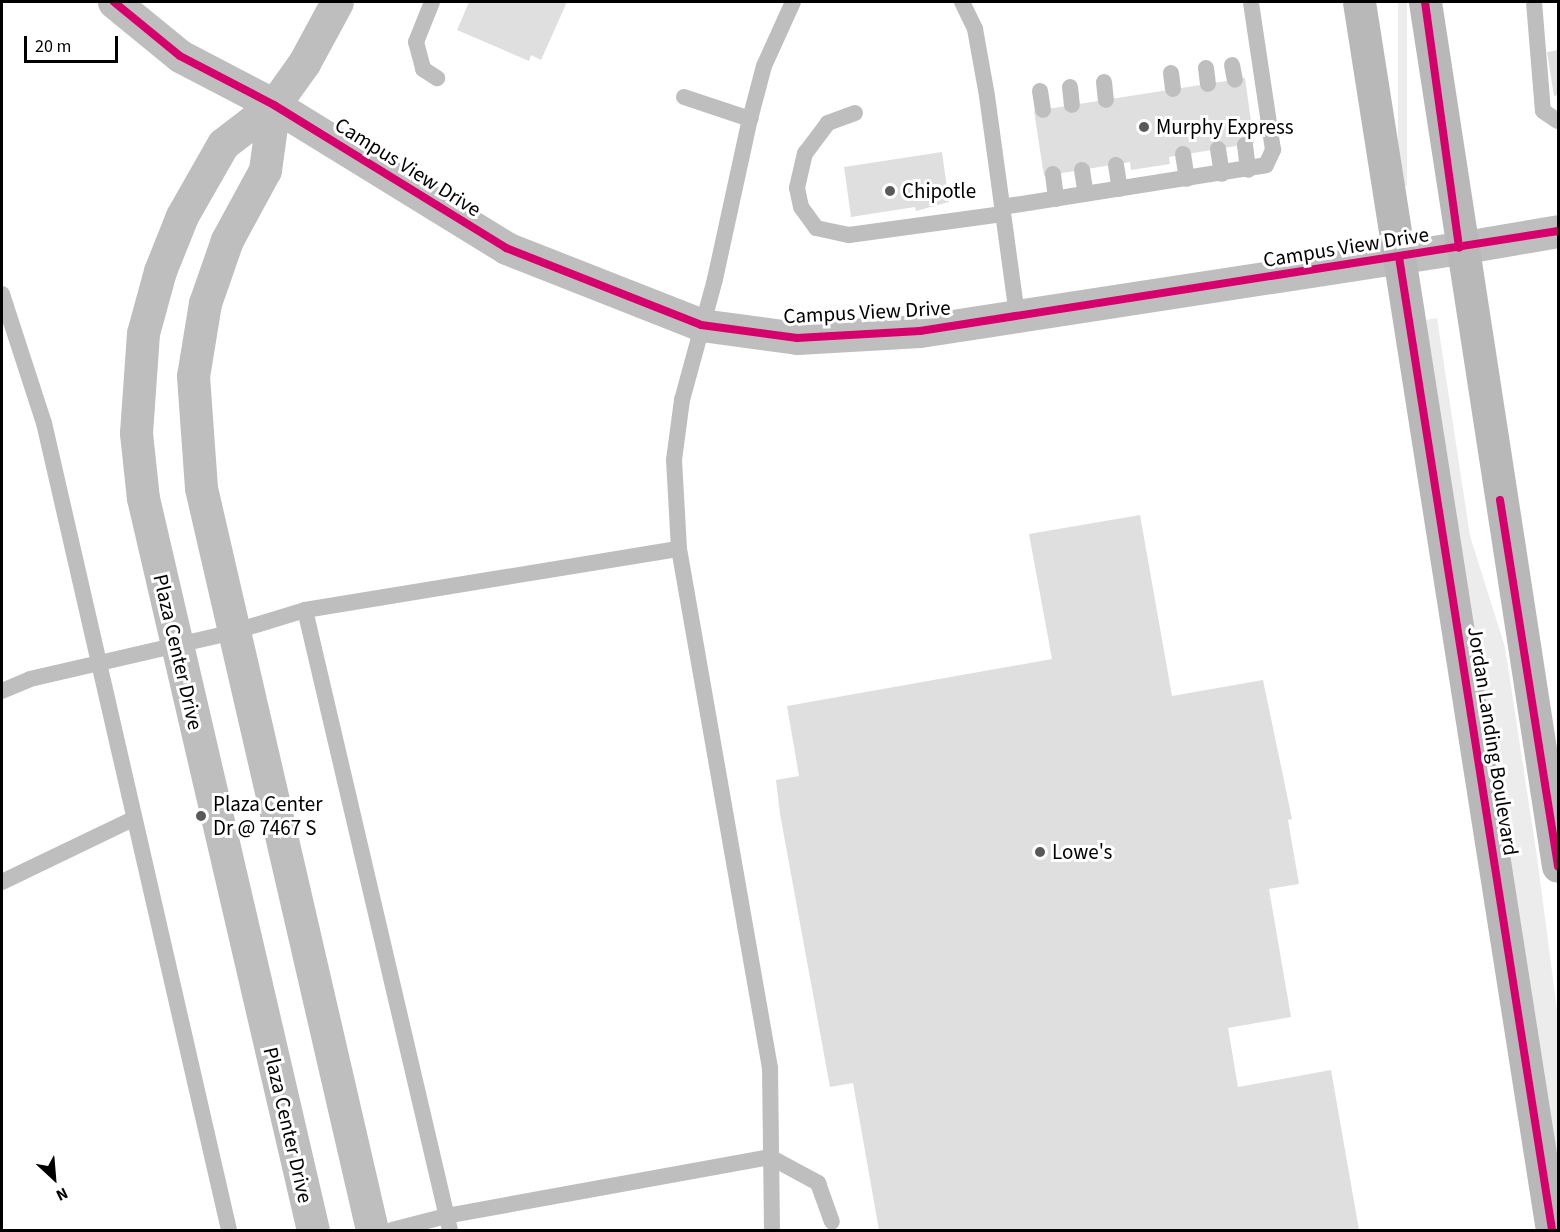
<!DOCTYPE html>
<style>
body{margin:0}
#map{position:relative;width:1560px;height:1232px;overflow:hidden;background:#fff;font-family:"Source Sans 3",sans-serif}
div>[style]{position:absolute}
.green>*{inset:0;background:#ececec;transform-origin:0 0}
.building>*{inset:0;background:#dfdfdf}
.service>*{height:16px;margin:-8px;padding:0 8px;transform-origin:8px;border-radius:8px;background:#bebebe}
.minor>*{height:33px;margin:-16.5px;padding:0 16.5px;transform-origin:16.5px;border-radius:16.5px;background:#bebebe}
.tertiary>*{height:33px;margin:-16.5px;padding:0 16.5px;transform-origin:16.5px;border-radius:16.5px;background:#bebebe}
.secondary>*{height:33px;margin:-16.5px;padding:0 16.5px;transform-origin:16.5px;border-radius:16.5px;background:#b8b8b8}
.cycleway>*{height:8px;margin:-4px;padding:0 4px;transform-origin:4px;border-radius:4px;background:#d6006c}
.dots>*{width:16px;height:16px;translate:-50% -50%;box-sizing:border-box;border:3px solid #fff;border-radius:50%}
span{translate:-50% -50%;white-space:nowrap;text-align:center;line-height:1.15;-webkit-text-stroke:6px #fff;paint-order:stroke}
.poi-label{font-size:21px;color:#000}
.left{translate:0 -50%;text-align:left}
.street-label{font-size:21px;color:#000}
.frame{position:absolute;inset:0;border:3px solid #000;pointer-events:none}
.north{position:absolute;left:24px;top:1148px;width:60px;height:60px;-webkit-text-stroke:4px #fff;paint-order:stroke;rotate:154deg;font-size:16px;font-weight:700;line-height:24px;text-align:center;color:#000}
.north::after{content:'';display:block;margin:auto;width:21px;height:27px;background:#000;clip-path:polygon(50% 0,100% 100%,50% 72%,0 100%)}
.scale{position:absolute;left:24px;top:36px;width:94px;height:27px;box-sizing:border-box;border:3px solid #000;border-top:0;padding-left:8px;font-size:18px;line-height:21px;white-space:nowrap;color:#000;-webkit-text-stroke:4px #fff;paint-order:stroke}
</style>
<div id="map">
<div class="green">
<i style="left:1398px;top:2px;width:9px;height:184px"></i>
<i style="clip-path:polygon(1437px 318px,1470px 536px,1505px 647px,1537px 857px,1558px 1017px,1558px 1183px,1426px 320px)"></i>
</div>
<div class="building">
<i style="clip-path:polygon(469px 2px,567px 2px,541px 60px,531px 55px,529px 61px,457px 30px)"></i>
<i style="clip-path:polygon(1558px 50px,1558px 95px,1554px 96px,1547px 52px)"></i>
<i style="clip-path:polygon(1245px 78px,1254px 143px,1169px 157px,1170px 164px,1131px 170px,1130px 162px,1044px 176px,1034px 111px)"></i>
<i style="clip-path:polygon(942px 152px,949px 202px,916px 211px,915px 207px,851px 217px,844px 167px)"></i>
<i style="clip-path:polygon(1140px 515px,1172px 696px,1263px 680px,1292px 819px,1288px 820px,1299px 884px,1269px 889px,1291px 1017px,1228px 1028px,1238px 1087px,1331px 1070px,1359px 1230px,879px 1230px,853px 1083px,830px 1087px,780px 814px,776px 780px,799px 776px,787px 706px,1052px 659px,1029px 534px)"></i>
</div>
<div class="service">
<i style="left:432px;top:2px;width:43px;rotate:111.8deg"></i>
<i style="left:416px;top:42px;width:28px;rotate:75deg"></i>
<i style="left:423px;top:69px;width:17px;rotate:33deg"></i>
<i style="left:962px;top:2px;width:30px;rotate:64deg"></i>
<i style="left:975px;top:29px;width:68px;rotate:79.8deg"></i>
<i style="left:987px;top:96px;width:222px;rotate:82.2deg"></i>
<i style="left:1534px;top:2px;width:109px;rotate:85.3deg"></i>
<i style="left:1543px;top:111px;width:18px;rotate:34deg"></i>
<i style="left:1232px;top:65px;width:15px;rotate:79deg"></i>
<i style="left:1206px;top:68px;width:16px;rotate:83deg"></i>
<i style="left:1171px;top:73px;width:16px;rotate:83deg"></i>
<i style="left:1104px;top:82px;width:18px;rotate:84deg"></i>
<i style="left:1070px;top:87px;width:18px;rotate:84deg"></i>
<i style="left:1040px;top:91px;width:19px;rotate:81deg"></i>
<i style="left:684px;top:97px;width:70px;rotate:18.4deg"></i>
<i style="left:855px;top:113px;width:29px;rotate:160deg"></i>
<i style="left:828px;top:123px;width:38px;rotate:127deg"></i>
<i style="left:805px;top:153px;width:36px;rotate:103deg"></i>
<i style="left:797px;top:188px;width:19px;rotate:78deg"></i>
<i style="left:801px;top:207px;width:26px;rotate:54deg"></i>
<i style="left:816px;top:228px;width:34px;rotate:12deg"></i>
<i style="left:849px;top:235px;width:155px;rotate:-7.8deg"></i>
<i style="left:1245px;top:145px;width:25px;rotate:83deg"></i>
<i style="left:1218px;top:149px;width:25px;rotate:81deg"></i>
<i style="left:1183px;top:154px;width:25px;rotate:81deg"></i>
<i style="left:1116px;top:165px;width:24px;rotate:81deg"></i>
<i style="left:1082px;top:170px;width:24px;rotate:81deg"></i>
<i style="left:1053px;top:174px;width:25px;rotate:83deg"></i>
<i style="left:1002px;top:207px;width:267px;rotate:-9deg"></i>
<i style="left:1266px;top:165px;width:17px;rotate:-65deg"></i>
<i style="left:1273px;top:150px;width:150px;rotate:-98.5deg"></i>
<i style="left:2px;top:294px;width:136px;rotate:72deg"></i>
<i style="left:44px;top:423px;width:828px;rotate:77.09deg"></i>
<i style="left:305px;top:610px;width:637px;rotate:76.84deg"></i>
<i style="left:2px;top:691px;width:30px;rotate:-23deg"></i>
<i style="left:30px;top:679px;width:208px;rotate:-13deg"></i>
<i style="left:233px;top:632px;width:75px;rotate:-17deg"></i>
<i style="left:305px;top:610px;width:379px;rotate:-9.3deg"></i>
<i style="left:2px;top:882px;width:145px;rotate:-25.7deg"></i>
<i style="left:392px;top:1230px;width:56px;rotate:-14.5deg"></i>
<i style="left:446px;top:1216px;width:329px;rotate:-10.3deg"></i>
<i style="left:770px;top:1157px;width:55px;rotate:28.4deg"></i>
<i style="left:818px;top:1183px;width:41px;rotate:70.3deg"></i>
<i style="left:772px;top:1230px;width:162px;rotate:-90.7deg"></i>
<i style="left:770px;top:1068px;width:527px;rotate:-99.94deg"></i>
<i style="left:679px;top:549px;width:89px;rotate:-93.2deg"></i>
<i style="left:674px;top:460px;width:61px;rotate:-82.4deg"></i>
<i style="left:682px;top:400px;width:125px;rotate:-74.7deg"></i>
<i style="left:715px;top:279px;width:164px;rotate:-77.7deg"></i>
<i style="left:750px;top:119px;width:55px;rotate:-75.2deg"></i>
<i style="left:764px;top:66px;width:70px;rotate:-65.6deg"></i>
</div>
<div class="minor">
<i style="left:274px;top:105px;width:52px;rotate:-54.5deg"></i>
<i style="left:304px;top:63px;width:69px;rotate:-61.6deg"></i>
<i style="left:1459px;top:248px;width:100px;rotate:-9.7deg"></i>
</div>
<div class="tertiary">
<i style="left:114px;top:2px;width:85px;rotate:39.3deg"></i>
<i style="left:180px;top:56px;width:106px;rotate:27.5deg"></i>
<i style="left:274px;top:105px;width:273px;rotate:31.6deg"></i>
<i style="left:506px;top:248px;width:210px;rotate:21.5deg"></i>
<i style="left:701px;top:325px;width:97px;rotate:7.7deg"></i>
<i style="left:797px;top:338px;width:123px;rotate:-3.3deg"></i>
<i style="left:920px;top:331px;width:545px;rotate:-8.75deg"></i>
<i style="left:274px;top:105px;width:64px;rotate:142.6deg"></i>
<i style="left:223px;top:144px;width:83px;rotate:119.7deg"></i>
<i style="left:182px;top:216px;width:59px;rotate:111.8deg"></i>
<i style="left:160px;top:271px;width:64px;rotate:105.3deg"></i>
<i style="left:143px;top:333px;width:100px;rotate:94deg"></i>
<i style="left:136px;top:433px;width:65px;rotate:83.9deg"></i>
<i style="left:143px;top:498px;width:751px;rotate:76.93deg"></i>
<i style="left:274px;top:105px;width:66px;rotate:97.9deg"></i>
<i style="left:265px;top:170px;width:80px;rotate:118.5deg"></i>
<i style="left:227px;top:240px;width:67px;rotate:109.2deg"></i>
<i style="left:205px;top:303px;width:74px;rotate:99.3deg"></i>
<i style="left:193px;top:376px;width:112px;rotate:85.9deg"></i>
<i style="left:201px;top:488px;width:761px;rotate:77.02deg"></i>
</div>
<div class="secondary">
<i style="left:1359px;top:2px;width:1243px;rotate:81.07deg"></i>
<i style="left:1425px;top:2px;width:874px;rotate:81.25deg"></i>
</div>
<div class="cycleway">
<i style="left:114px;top:2px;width:85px;rotate:39.3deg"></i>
<i style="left:180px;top:56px;width:106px;rotate:27.5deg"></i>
<i style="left:274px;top:105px;width:273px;rotate:31.6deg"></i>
<i style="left:506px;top:248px;width:210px;rotate:21.5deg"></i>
<i style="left:701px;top:325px;width:97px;rotate:7.7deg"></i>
<i style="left:797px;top:338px;width:123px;rotate:-3.3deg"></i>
<i style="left:920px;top:331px;width:646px;rotate:-8.91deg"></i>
<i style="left:1425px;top:2px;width:248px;rotate:82.1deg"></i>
<i style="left:1399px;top:257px;width:985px;rotate:81.06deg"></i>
<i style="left:1500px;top:500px;width:371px;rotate:81deg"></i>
</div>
<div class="dots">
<i style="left:1144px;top:127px;background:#595959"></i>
<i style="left:890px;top:191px;background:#595959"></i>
<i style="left:201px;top:816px;background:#595959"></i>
<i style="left:1040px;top:852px;background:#595959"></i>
</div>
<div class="poi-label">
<span class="left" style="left:1156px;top:127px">Murphy Express</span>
<span class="left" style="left:902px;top:191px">Chipotle</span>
<span class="left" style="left:213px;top:816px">Plaza Center<br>Dr @ 7467 S</span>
<span class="left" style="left:1052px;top:852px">Lowe's</span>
</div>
<div class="street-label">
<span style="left:408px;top:167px;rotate:32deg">Campus View Drive</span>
<span style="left:1346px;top:247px;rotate:-9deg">Campus View Drive</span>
<span style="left:867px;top:312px;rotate:-3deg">Campus View Drive</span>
<span style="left:178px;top:652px;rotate:77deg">Plaza Center Drive</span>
<span style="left:1493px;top:741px;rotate:81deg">Jordan Landing Boulevard</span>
<span style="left:288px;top:1125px;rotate:77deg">Plaza Center Drive</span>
</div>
<div class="frame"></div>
<div class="north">N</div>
<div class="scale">20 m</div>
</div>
